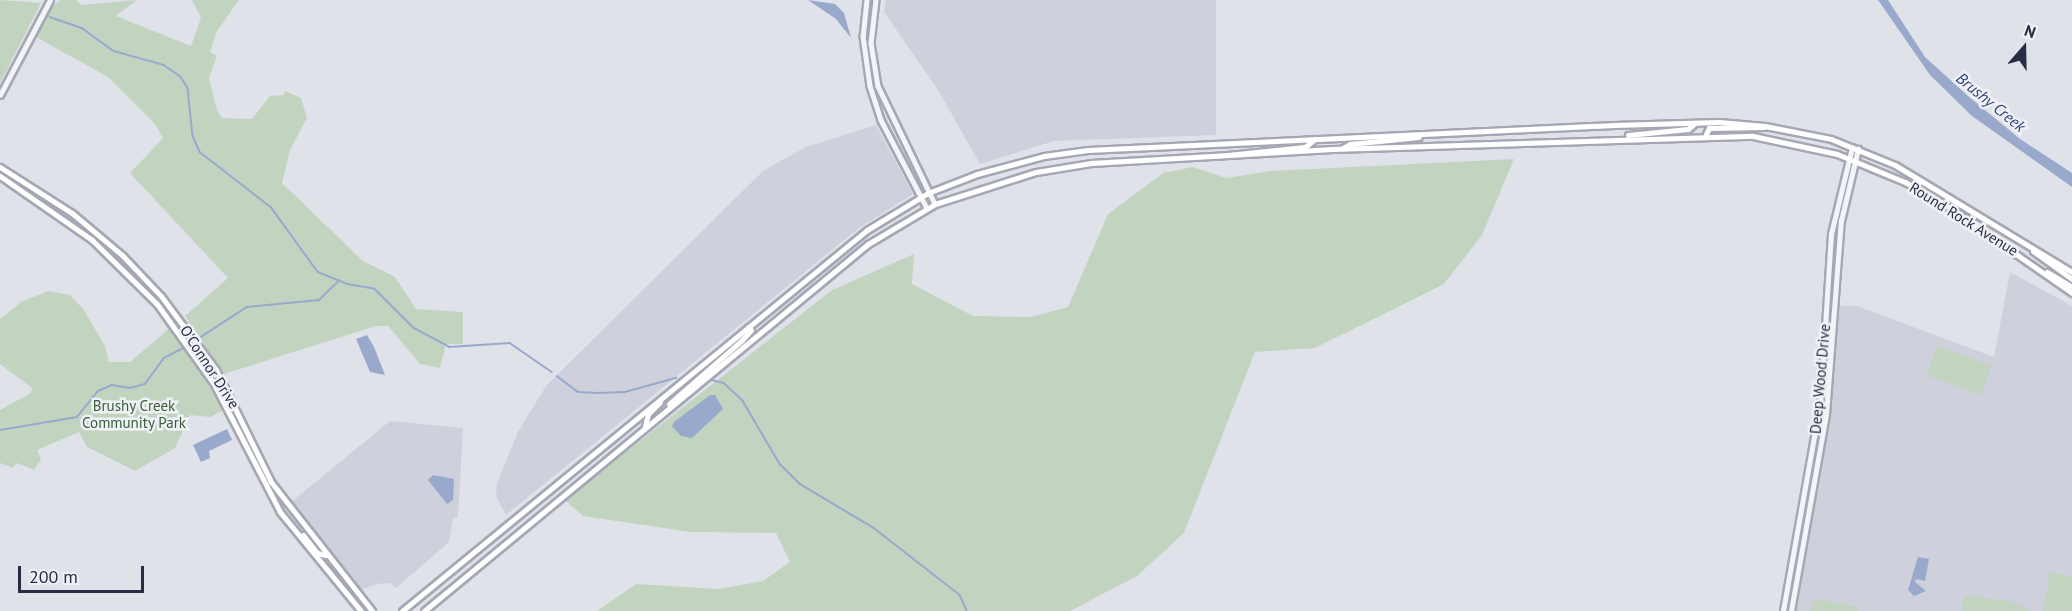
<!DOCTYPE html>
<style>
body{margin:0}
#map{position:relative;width:2072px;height:611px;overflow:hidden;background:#e0e2ea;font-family:"PT Sans",sans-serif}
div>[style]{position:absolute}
.built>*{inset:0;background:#ced1dc}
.green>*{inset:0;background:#c2d4c0;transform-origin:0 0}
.water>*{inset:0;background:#99a9cc}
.stream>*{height:1.5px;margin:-0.75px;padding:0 0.75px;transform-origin:0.75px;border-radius:0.75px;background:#99a9cc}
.roads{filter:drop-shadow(2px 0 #a5a8b4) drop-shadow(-2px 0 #a5a8b4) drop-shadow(0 2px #a5a8b4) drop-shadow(0 -2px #a5a8b4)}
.tertiary>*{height:4.5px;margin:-2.25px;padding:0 2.25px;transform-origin:2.25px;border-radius:2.25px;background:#f3f4f8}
.secondary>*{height:5px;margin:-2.5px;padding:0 2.5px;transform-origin:2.5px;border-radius:2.5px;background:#fff}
span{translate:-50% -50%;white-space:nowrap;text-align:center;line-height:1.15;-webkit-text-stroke:5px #f0f1f7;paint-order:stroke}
.street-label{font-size:15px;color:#272d42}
.park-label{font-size:15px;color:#355f34}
.water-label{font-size:16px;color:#2f4379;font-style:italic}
.north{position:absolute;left:1994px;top:18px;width:60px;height:60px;-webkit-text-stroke:4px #f0f1f7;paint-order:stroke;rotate:20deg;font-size:16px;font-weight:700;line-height:24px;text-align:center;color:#272d42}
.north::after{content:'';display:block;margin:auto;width:21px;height:27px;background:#272d42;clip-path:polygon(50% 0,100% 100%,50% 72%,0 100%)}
.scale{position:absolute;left:18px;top:566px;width:126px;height:27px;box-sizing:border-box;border:3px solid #272d42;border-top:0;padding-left:8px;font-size:18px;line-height:21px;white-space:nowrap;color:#272d42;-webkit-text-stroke:4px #f0f1f7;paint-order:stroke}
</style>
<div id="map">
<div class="built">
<i style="clip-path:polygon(886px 0,1216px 0,1216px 135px,1054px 141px,980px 164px,938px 90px,884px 12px)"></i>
<i style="clip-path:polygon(876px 125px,913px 194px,859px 228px,506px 515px,496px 496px,497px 483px,518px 432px,546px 386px,764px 170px,806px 147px)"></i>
<i style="clip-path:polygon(2010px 272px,2072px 306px,2072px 611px,1795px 611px,1832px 401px,1838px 306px,1857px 306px,1994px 357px)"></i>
<i style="clip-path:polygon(390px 421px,463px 428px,458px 517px,453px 518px,449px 542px,396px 588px,389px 583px,376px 584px,359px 591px,290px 503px)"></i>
</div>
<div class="green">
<i style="clip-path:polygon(0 0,41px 3px,0 83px)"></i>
<i style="clip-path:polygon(61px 0,76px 0,81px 5px,137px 0,116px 16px,191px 46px,201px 18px,192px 0,239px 0,217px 31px,210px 52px,217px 56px,209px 78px,217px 110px,222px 118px,252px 119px,270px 96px,283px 95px,285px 91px,301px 98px,307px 118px,290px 150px,282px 183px,363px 261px,395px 277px,416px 309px,463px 312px,463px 344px,446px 344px,440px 368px,420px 364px,388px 326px,376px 326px,224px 374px,185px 316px,228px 278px,130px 173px,163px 138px,155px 124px,108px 77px,34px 36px,50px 9px)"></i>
<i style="clip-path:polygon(1514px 159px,1482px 235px,1444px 284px,1315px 348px,1255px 352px,1184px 533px,1137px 576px,1070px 611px,597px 611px,636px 584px,719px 589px,763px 581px,790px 562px,776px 533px,691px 532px,583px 516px,565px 500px,832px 290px,914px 254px,912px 284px,973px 316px,1031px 317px,1068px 307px,1108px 214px,1163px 173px,1193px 167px,1226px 178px,1271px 171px)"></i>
<i style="clip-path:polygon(48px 291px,70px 295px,84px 310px,105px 346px,109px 362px,130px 362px,171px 327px,224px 410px,210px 417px,190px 415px,175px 448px,135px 471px,87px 447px,79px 432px,37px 450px,41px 459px,34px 470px,17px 463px,13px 468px,0 463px,0 410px,31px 393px,32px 388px,0 364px,0 319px,21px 302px)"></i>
<i style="left:1937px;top:346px;width:58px;height:31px;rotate:20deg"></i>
<i style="clip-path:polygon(2050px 572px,2072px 577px,2072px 611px,2043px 611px)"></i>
<i style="clip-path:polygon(1965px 595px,2012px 602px,2031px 611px,1961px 611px)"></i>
<i style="clip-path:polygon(1816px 599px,1859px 607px,1858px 611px,1810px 611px)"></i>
</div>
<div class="water">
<i style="clip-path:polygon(808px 0,835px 4px,844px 13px,851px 38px,836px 19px)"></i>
<i style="clip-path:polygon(1878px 0,1888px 0,1925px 57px,1968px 96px,2020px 139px,2072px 173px,2072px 187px,1972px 116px,1930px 75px)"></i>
<i style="clip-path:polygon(367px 335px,374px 347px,385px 375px,370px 372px,356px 339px)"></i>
<i style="clip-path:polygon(710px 395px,715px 395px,723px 409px,692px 438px,681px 436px,672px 426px,674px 422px)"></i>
<i style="clip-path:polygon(227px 429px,232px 440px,209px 451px,210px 458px,201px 462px,193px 445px)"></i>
<i style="clip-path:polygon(433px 475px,454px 479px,453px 500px,447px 504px,428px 480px)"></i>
<i style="clip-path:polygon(1918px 557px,1929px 559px,1925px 581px,1916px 579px,1915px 582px,1926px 591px,1914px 596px,1908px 590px)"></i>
</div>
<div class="stream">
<i style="left:50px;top:17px;width:34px;rotate:19deg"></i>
<i style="left:82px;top:28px;width:39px;rotate:36deg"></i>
<i style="left:114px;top:51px;width:52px;rotate:15.6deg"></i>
<i style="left:164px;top:65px;width:21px;rotate:35deg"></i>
<i style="left:181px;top:77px;width:13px;rotate:58deg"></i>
<i style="left:188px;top:88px;width:48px;rotate:84.1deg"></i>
<i style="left:193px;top:136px;width:17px;rotate:66deg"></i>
<i style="left:200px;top:152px;width:90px;rotate:37.8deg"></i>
<i style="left:271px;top:207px;width:80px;rotate:54.1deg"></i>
<i style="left:318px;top:272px;width:32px;rotate:22deg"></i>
<i style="left:348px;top:284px;width:27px;rotate:10deg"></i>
<i style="left:375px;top:289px;width:55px;rotate:45deg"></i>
<i style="left:414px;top:328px;width:40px;rotate:28deg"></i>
<i style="left:449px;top:347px;width:61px;rotate:-3.8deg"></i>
<i style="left:510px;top:343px;width:51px;rotate:34.6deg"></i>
<i style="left:201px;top:337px;width:55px;rotate:-33.1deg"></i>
<i style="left:247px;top:307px;width:72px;rotate:-5.6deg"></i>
<i style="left:319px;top:300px;width:28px;rotate:-44deg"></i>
<i style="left:557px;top:376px;width:26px;rotate:37deg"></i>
<i style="left:578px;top:392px;width:20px;rotate:3deg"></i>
<i style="left:598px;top:393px;width:27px;rotate:-2deg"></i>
<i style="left:625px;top:392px;width:53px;rotate:-15.4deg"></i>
<i style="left:712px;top:380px;width:12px;rotate:14deg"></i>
<i style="left:724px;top:383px;width:26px;rotate:43deg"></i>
<i style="left:743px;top:401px;width:73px;rotate:59.6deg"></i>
<i style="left:780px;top:464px;width:28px;rotate:45deg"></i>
<i style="left:800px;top:484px;width:86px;rotate:30.7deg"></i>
<i style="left:874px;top:528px;width:109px;rotate:37.9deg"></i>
<i style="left:960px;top:595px;width:17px;rotate:66deg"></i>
<i style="left:0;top:430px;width:78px;rotate:-9.6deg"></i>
<i style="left:77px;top:417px;width:33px;rotate:-51deg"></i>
<i style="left:98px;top:391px;width:15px;rotate:-23deg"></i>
<i style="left:112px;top:385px;width:18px;rotate:9deg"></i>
<i style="left:130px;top:388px;width:16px;rotate:-15deg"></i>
<i style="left:145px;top:384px;width:32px;rotate:-54deg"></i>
<i style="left:164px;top:358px;width:22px;rotate:-27deg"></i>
</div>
<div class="roads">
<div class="tertiary">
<i style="left:867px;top:0;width:36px;rotate:96deg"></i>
<i style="left:863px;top:36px;width:50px;rotate:82deg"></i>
<i style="left:870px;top:86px;width:36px;rotate:72deg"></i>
<i style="left:881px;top:120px;width:99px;rotate:62.4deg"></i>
<i style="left:876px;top:0;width:43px;rotate:96.6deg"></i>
<i style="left:871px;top:43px;width:44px;rotate:80.8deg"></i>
<i style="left:878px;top:86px;width:131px;rotate:64.2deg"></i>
<i style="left:0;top:95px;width:107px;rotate:-62.2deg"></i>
<i style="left:1783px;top:611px;width:210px;rotate:-79.9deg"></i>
<i style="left:1820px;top:404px;width:170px;rotate:-86.3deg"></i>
<i style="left:1831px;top:234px;width:89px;rotate:-76.4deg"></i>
<i style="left:1791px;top:611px;width:200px;rotate:-79.9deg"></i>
<i style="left:1826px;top:414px;width:194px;rotate:-85.6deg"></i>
<i style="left:1841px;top:221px;width:74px;rotate:-76.7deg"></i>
</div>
<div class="secondary">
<i style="left:1706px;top:134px;width:7px;rotate:-63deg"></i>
<i style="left:1709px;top:128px;width:55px;rotate:-1deg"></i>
<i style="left:1628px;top:135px;width:60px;rotate:-5.7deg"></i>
<i style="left:1688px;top:129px;width:9px;rotate:-41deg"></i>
<i style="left:1343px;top:148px;width:8px;rotate:-30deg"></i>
<i style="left:1350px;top:144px;width:69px;rotate:-5.8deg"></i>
<i style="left:1228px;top:155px;width:77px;rotate:-5.9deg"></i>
<i style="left:1305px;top:147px;width:13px;rotate:-39deg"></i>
<i style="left:0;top:167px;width:85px;rotate:32.6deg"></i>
<i style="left:72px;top:213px;width:67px;rotate:40.1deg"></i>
<i style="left:123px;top:256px;width:55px;rotate:46.5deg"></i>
<i style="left:161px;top:296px;width:92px;rotate:53.4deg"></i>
<i style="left:216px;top:370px;width:125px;rotate:63.8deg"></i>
<i style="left:271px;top:482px;width:164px;rotate:51.9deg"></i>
<i style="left:0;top:176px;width:112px;rotate:34.8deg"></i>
<i style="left:92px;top:240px;width:91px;rotate:44.6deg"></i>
<i style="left:157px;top:304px;width:98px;rotate:54.5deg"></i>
<i style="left:214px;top:384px;width:144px;rotate:62.7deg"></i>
<i style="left:280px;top:512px;width:128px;rotate:50.7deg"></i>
<i style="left:2033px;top:251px;width:48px;rotate:35.7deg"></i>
<i style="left:2047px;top:272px;width:29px;rotate:31deg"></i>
<i style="left:669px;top:404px;width:97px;rotate:-41.2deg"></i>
<i style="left:742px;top:340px;width:13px;rotate:-48deg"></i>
<i style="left:751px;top:330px;width:4px;rotate:-135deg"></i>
<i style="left:645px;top:426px;width:12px;rotate:-76deg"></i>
<i style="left:648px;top:414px;width:17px;rotate:-45deg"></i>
<i style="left:303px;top:535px;width:23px;rotate:52deg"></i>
<i style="left:317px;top:553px;width:9px;rotate:13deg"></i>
<i style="left:402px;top:611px;width:601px;rotate:-39.33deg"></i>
<i style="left:867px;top:230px;width:71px;rotate:-31.2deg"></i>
<i style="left:928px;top:193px;width:53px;rotate:-21.2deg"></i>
<i style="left:977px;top:174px;width:69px;rotate:-15deg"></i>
<i style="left:1044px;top:156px;width:44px;rotate:-7.8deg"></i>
<i style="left:1088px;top:150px;width:527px;rotate:-2.72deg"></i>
<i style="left:1614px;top:125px;width:105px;rotate:-1.6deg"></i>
<i style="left:1719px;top:122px;width:46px;rotate:5deg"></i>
<i style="left:1765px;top:126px;width:67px;rotate:11.1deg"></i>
<i style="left:1831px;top:139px;width:69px;rotate:22.1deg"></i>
<i style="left:1895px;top:165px;width:207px;rotate:31.2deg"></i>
<i style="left:424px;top:611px;width:576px;rotate:-39.58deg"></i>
<i style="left:868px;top:244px;width:78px;rotate:-30.8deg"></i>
<i style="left:935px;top:204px;width:106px;rotate:-17.6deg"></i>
<i style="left:1036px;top:172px;width:56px;rotate:-9.3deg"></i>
<i style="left:1091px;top:163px;width:242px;rotate:-3.3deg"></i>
<i style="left:1333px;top:149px;width:420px;rotate:-1.8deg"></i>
<i style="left:1753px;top:136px;width:86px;rotate:12.1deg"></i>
<i style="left:1837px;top:154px;width:74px;rotate:22.4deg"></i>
<i style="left:1905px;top:182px;width:41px;rotate:29.1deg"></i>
<i style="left:1941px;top:202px;width:160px;rotate:34.8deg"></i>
</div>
</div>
<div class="street-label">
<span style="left:1964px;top:219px;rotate:32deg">Round Rock Avenue</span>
<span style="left:210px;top:367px;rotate:57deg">O'Connor Drive</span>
<span style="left:1820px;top:379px;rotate:-85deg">Deep Wood Drive</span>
</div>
<div class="park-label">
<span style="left:134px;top:414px">Brushy Creek<br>Community Park</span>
</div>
<div class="water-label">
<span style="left:1991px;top:102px;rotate:39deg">Brushy Creek</span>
</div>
<div class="north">N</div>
<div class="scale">200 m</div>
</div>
